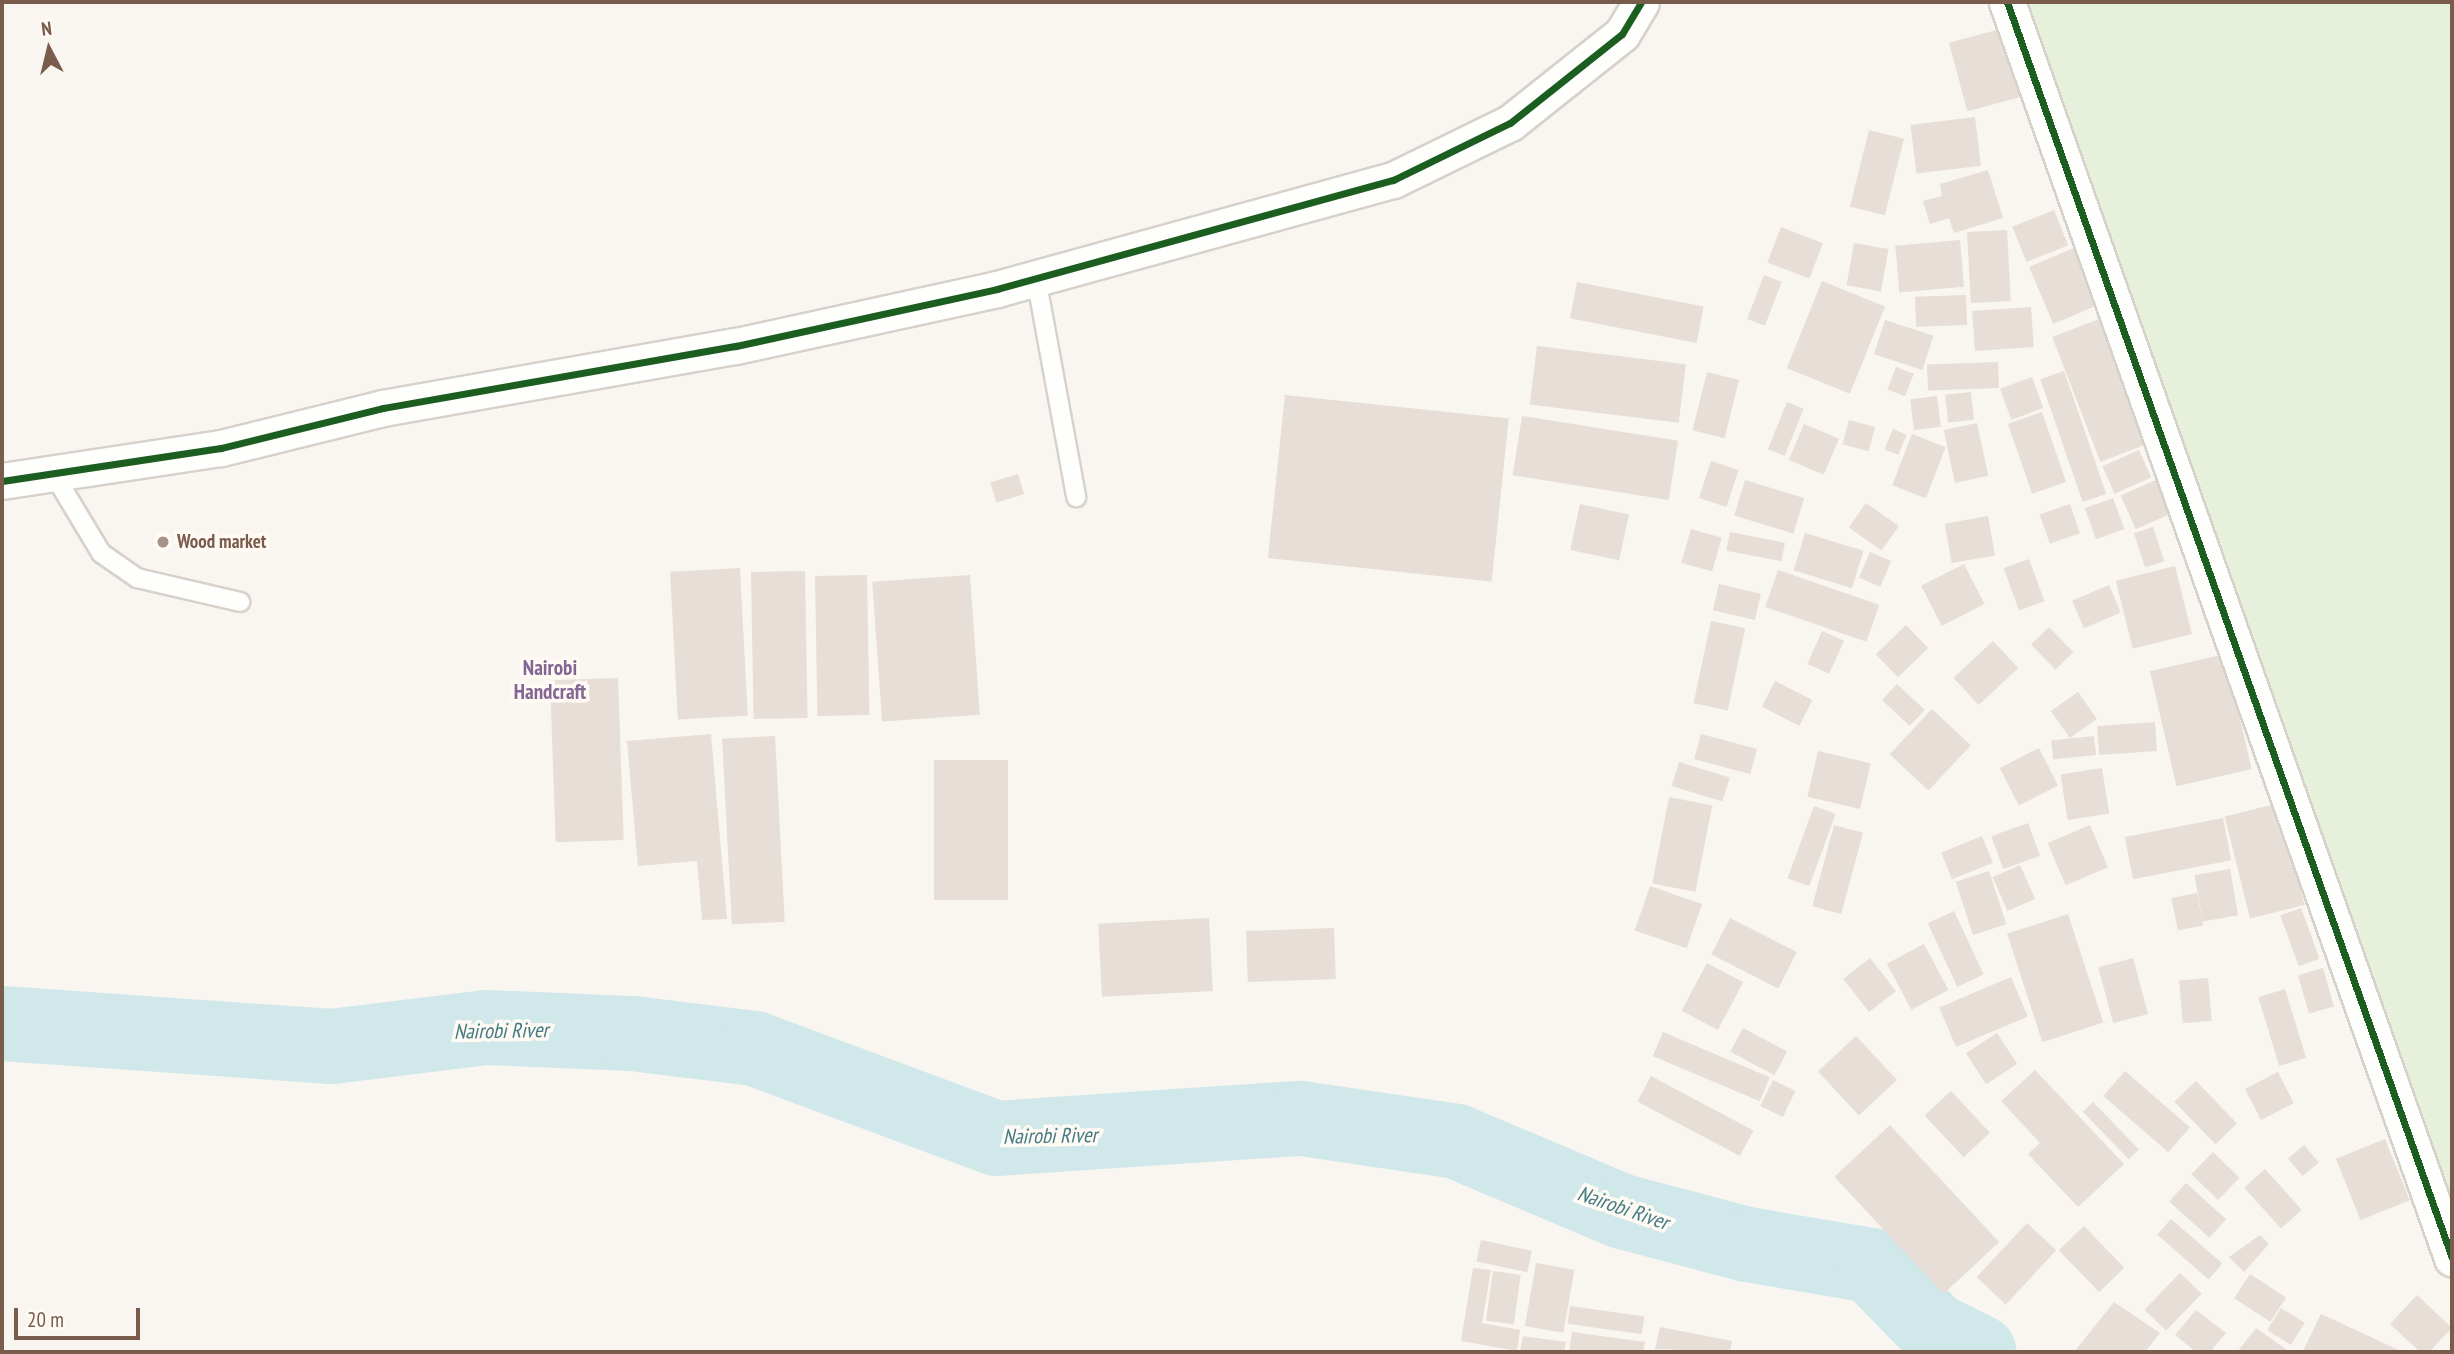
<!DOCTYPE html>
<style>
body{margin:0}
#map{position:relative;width:2454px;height:1354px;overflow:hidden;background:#f9f5f0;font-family:"PT Sans Narrow",sans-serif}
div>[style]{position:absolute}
.green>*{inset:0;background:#e7f0db}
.river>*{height:75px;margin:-37.5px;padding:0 37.5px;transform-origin:37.5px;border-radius:37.5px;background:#d0e8ea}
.building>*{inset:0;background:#e6ded7;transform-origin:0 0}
.roads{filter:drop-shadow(2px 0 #d7d1cb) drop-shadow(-2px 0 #d7d1cb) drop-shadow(0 2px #d7d1cb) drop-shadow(0 -2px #d7d1cb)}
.lane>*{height:18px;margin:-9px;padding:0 9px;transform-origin:9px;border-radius:9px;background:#fefefd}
.street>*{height:35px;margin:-17.5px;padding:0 17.5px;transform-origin:17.5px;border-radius:17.5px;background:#fefefd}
.cycleway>*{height:7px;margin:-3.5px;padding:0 3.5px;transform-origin:3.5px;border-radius:3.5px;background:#1b5e20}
.dots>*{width:19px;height:19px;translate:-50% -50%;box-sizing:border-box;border:4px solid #fffaf3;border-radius:50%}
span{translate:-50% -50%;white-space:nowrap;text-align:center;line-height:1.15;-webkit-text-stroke:7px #fffaf3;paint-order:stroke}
.poi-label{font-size:19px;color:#7a5c4d;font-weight:700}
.left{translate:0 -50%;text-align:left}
.neighbourhood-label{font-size:21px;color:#846695;font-weight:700}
.water-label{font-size:21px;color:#437c86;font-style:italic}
.frame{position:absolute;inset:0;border:4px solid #7a5c4d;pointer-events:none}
.north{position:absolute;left:14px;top:14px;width:70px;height:70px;-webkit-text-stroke:5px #fffaf3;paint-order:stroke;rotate:353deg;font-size:19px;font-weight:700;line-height:28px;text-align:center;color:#7a5c4d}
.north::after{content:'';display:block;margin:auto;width:24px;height:32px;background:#7a5c4d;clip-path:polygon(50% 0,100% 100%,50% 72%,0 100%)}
.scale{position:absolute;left:14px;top:1308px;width:126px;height:32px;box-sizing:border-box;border:4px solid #7a5c4d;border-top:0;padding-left:9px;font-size:21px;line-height:24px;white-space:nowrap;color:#7a5c4d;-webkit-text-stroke:5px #fffaf3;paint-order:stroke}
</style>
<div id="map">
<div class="green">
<i style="clip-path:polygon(2028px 2px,2452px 2px,2452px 1207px)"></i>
</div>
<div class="river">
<i style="left:2px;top:1023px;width:330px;rotate:4deg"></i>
<i style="left:331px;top:1046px;width:156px;rotate:-7deg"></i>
<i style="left:486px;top:1027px;width:146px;rotate:2.4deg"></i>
<i style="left:632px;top:1033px;width:123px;rotate:7deg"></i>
<i style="left:754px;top:1048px;width:258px;rotate:20.4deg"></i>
<i style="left:996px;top:1138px;width:306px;rotate:-3.8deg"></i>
<i style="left:1301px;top:1118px;width:157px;rotate:8.4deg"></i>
<i style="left:1456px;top:1141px;width:180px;rotate:22.9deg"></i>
<i style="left:1622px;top:1211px;width:129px;rotate:14.8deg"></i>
<i style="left:1747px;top:1244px;width:126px;rotate:9.6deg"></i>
<i style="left:1871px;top:1265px;width:89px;rotate:45.9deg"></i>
<i style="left:1933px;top:1329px;width:51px;rotate:26.6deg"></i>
</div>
<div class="building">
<i style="left:2004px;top:28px;width:71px;height:57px;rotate:75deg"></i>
<i style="left:1975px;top:117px;width:49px;height:65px;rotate:83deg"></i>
<i style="left:1869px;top:130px;width:36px;height:79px;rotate:14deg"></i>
<i style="clip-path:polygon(1988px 170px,2003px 218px,1954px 233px,1949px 218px,1930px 224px,1923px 201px,1942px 196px,1940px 184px)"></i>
<i style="left:2054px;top:210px;width:38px;height:45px;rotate:68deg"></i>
<i style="left:1781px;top:227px;width:45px;height:38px;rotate:21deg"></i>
<i style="left:2007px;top:230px;width:71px;height:40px;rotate:87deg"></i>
<i style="left:1960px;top:240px;width:47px;height:65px;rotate:85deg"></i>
<i style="left:1854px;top:243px;width:35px;height:43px;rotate:10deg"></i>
<i style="left:2076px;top:247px;width:62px;height:51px;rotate:67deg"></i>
<i style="left:1764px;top:275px;width:19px;height:47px;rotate:21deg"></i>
<i style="left:1822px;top:281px;width:68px;height:94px;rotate:22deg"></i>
<i style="left:1577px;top:282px;width:129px;height:37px;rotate:11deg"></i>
<i style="left:1966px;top:295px;width:30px;height:51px;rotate:88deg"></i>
<i style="left:2031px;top:307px;width:40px;height:59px;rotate:86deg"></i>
<i style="left:2099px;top:319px;width:134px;height:50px;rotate:69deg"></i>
<i style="left:1885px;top:320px;width:51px;height:36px;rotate:18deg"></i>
<i style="left:1537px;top:346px;width:150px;height:59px;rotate:7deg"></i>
<i style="left:1998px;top:362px;width:26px;height:71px;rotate:88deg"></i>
<i style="left:1896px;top:367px;width:19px;height:24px;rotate:21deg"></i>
<i style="left:2064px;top:371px;width:130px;height:25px;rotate:71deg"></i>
<i style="left:1707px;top:372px;width:33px;height:60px;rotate:14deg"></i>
<i style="left:2032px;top:377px;width:33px;height:34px;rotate:70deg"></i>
<i style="left:1971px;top:392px;width:28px;height:26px;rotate:84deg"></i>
<i style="left:1285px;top:395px;width:225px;height:164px;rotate:6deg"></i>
<i style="left:1937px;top:396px;width:31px;height:27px;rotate:83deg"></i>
<i style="left:1787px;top:402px;width:18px;height:51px;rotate:22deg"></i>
<i style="left:2042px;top:412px;width:74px;height:36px;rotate:71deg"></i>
<i style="left:1522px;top:416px;width:158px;height:60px;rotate:9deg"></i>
<i style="left:1849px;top:420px;width:27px;height:25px;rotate:15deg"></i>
<i style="left:1977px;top:423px;width:54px;height:34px;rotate:78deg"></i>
<i style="left:1804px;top:424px;width:38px;height:39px;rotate:23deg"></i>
<i style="left:1893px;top:429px;width:15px;height:22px;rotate:23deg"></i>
<i style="left:1912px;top:434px;width:36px;height:55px;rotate:21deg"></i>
<i style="left:2139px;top:450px;width:30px;height:40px;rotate:66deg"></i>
<i style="left:1711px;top:461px;width:29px;height:39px;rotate:18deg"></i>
<i style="left:1018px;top:474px;width:21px;height:29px;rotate:73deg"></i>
<i style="left:2160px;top:478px;width:37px;height:43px;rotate:66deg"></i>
<i style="left:1745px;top:480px;width:62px;height:37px;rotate:17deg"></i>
<i style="left:2113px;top:498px;width:33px;height:30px;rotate:70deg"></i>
<i style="left:1866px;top:503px;width:40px;height:30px;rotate:35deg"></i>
<i style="left:1580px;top:504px;width:50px;height:47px;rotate:12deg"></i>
<i style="left:2070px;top:504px;width:31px;height:32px;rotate:71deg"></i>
<i style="left:1988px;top:516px;width:40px;height:44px;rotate:80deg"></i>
<i style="left:2153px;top:527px;width:36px;height:20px;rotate:72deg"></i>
<i style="left:1691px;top:529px;width:32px;height:35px;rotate:16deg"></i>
<i style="left:1730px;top:532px;width:56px;height:19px;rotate:11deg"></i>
<i style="left:1805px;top:533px;width:61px;height:39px;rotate:17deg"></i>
<i style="left:1870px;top:552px;width:23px;height:28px;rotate:23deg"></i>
<i style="left:2029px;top:559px;width:45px;height:27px;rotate:70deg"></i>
<i style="left:1964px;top:564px;width:45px;height:48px;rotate:63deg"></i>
<i style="left:2175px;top:566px;width:70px;height:61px;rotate:76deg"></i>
<i style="left:740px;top:568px;width:148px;height:70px;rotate:87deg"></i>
<i style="left:1778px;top:570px;width:107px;height:39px;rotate:19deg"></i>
<i style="left:805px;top:571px;width:147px;height:54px;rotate:89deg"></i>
<i style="left:867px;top:575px;width:140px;height:52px;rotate:89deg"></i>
<i style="left:970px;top:575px;width:140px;height:98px;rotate:86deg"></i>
<i style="left:1719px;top:584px;width:43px;height:27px;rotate:13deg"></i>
<i style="left:2109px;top:585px;width:30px;height:40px;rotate:67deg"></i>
<i style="left:1711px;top:621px;width:35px;height:84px;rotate:12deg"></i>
<i style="left:1906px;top:625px;width:32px;height:42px;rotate:46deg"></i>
<i style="left:2049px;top:627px;width:35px;height:25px;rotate:46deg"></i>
<i style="left:1822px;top:631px;width:24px;height:36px;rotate:24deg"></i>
<i style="left:1993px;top:641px;width:37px;height:54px;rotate:47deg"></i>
<i style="left:2225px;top:654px;width:118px;height:77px;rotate:77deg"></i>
<i style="left:618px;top:678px;width:162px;height:68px;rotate:88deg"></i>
<i style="left:1775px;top:681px;width:42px;height:29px;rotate:27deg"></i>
<i style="left:1897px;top:684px;width:38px;height:22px;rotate:43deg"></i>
<i style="left:2078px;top:692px;width:33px;height:33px;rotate:55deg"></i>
<i style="left:1932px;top:709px;width:53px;height:62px;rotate:43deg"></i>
<i style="left:2155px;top:722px;width:29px;height:58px;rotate:86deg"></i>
<i style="clip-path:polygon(711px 734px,727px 919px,702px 920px,697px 861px,638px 866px,627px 741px)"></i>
<i style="left:1701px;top:734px;width:58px;height:26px;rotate:15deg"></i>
<i style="left:775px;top:736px;width:186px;height:53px;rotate:87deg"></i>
<i style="left:2094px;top:736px;width:19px;height:43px;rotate:84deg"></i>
<i style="left:2039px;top:748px;width:42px;height:44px;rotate:63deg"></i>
<i style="left:1818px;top:751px;width:54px;height:47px;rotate:13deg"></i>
<i style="left:934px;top:760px;width:74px;height:140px"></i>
<i style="left:1679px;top:762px;width:53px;height:25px;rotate:17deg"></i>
<i style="left:2102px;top:768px;width:46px;height:42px;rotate:81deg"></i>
<i style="left:1669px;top:797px;width:44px;height:88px;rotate:11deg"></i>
<i style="left:2279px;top:803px;width:105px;height:56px;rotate:76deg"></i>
<i style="left:1814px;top:806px;width:23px;height:77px;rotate:20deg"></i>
<i style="left:2223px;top:818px;width:43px;height:100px;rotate:79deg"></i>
<i style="left:2028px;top:823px;width:35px;height:39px;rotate:70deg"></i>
<i style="left:1834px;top:825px;width:30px;height:84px;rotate:15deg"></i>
<i style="left:2090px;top:825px;width:46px;height:46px;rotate:67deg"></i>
<i style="left:1982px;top:836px;width:29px;height:44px;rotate:68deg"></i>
<i style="left:2020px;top:865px;width:37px;height:30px;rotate:66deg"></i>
<i style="left:2230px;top:869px;width:47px;height:36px;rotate:80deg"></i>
<i style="left:1989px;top:871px;width:56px;height:35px;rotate:72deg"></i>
<i style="left:1650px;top:886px;width:55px;height:47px;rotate:19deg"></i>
<i style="left:2197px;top:893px;width:33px;height:26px;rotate:79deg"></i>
<i style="left:2301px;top:908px;width:54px;height:22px;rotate:70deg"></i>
<i style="left:1954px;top:911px;width:70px;height:29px;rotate:65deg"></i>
<i style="left:2068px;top:914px;width:114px;height:64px;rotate:72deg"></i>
<i style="left:1209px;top:918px;width:73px;height:111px;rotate:87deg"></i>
<i style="left:1730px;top:918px;width:75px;height:41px;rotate:27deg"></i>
<i style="left:1334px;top:928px;width:51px;height:88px;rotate:88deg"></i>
<i style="left:1924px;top:944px;width:52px;height:42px;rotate:62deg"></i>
<i style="left:1870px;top:958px;width:42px;height:34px;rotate:52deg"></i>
<i style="left:2133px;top:958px;width:58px;height:36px;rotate:75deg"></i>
<i style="left:1707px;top:963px;width:41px;height:54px;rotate:28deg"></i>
<i style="left:2323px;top:968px;width:40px;height:26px;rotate:74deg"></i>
<i style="left:2011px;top:977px;width:43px;height:78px;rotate:67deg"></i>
<i style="left:2208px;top:978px;width:43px;height:29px;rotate:85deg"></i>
<i style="left:2285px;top:989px;width:72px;height:28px;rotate:73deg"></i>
<i style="left:1743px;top:1028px;width:50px;height:27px;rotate:28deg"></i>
<i style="left:1663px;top:1032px;width:116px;height:26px;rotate:23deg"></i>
<i style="left:1997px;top:1033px;width:37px;height:37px;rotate:57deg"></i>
<i style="left:1856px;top:1036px;width:60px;height:52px;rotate:47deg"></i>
<i style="clip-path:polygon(2035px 1070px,2124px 1164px,2078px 1207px,2028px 1154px,2040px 1143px,2001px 1101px)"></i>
<i style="left:2125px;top:1071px;width:86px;height:33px;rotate:41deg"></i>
<i style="left:2278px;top:1072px;width:35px;height:37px;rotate:63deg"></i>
<i style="left:1651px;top:1076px;width:116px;height:29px;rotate:28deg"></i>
<i style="left:1773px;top:1080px;width:25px;height:29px;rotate:26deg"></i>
<i style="left:2196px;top:1081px;width:59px;height:30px;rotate:46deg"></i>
<i style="left:1951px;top:1091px;width:57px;height:36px;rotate:47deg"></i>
<i style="left:2093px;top:1102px;width:66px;height:14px;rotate:46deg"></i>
<i style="left:1890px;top:1125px;width:160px;height:76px;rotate:47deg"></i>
<i style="left:2385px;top:1139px;width:66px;height:53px;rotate:68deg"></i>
<i style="left:2304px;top:1145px;width:23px;height:21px;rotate:50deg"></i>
<i style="left:2213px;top:1152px;width:37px;height:31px;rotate:44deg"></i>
<i style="left:2265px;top:1169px;width:55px;height:28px;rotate:48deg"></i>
<i style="left:2186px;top:1183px;width:54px;height:25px;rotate:42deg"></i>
<i style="left:2171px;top:1219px;width:68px;height:21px;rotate:41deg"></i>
<i style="left:2027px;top:1223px;width:40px;height:74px;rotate:43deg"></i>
<i style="left:2084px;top:1226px;width:58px;height:35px;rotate:46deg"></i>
<i style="clip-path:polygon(2260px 1235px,2269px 1244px,2244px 1272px,2229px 1257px)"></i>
<i style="left:1481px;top:1240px;width:52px;height:22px;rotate:12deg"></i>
<i style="left:1536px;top:1263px;width:39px;height:64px;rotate:10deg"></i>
<i style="clip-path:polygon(1473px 1268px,1491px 1270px,1482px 1323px,1520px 1330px,1517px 1351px,1461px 1341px)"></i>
<i style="left:1493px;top:1271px;width:28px;height:50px;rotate:8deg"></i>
<i style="left:2180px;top:1273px;width:30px;height:51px;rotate:44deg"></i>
<i style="left:2250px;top:1274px;width:43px;height:29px;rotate:33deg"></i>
<i style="clip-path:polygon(2417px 1295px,2452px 1328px,2429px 1352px,2420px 1352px,2390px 1324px)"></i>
<i style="clip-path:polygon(2114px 1302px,2160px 1333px,2145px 1352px,2074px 1352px)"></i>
<i style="left:1570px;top:1306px;width:75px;height:18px;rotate:8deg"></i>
<i style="left:2281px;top:1308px;width:28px;height:26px;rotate:32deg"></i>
<i style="clip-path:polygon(2196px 1310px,2226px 1333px,2210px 1352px,2196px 1352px,2175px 1335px)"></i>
<i style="clip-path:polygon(2321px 1314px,2403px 1352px,2303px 1351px)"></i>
<i style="clip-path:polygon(1660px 1327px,1732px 1341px,1730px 1352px,1655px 1349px)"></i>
<i style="clip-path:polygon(2256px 1328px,2290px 1352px,2237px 1352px)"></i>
<i style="clip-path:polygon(1572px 1332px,1645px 1342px,1643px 1352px,1569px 1352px)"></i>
<i style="clip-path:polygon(1523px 1336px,1566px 1342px,1564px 1352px,1520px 1352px)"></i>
</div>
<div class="roads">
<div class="lane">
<i style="left:1036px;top:278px;width:223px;rotate:79.6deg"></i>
<i style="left:53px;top:473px;width:93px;rotate:59deg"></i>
<i style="left:101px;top:553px;width:44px;rotate:34.8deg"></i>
<i style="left:137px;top:578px;width:106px;rotate:13.1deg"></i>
</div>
<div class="street">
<i style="left:2007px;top:2px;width:1333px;rotate:70.49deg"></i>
<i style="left:2px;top:481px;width:221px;rotate:-8.6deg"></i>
<i style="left:221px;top:448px;width:167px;rotate:-13.9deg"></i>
<i style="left:383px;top:408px;width:358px;rotate:-10deg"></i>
<i style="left:736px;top:346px;width:267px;rotate:-12.3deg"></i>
<i style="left:997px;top:289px;width:411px;rotate:-15.4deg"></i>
<i style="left:1393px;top:180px;width:130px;rotate:-26deg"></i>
<i style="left:1510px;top:123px;width:143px;rotate:-38.5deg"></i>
<i style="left:1622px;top:34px;width:37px;rotate:-59deg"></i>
</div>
</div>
<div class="cycleway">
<i style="left:2007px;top:2px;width:1333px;rotate:70.49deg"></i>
<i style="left:2px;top:481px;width:221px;rotate:-8.6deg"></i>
<i style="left:221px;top:448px;width:167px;rotate:-13.9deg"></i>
<i style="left:383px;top:408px;width:358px;rotate:-10deg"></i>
<i style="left:736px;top:346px;width:267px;rotate:-12.3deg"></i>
<i style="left:997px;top:289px;width:411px;rotate:-15.4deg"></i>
<i style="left:1393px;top:180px;width:130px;rotate:-26deg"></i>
<i style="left:1510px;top:123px;width:143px;rotate:-38.5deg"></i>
<i style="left:1622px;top:34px;width:37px;rotate:-59deg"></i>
</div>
<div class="dots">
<i style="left:163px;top:542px;background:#a69286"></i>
</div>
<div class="poi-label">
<span class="left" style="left:177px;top:542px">Wood market</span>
</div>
<div class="neighbourhood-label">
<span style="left:550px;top:680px">Nairobi<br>Handcraft</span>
</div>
<div class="water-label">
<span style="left:501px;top:1031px;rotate:-1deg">Nairobi River</span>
<span style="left:1050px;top:1136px;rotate:-1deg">Nairobi River</span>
<span style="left:1623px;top:1208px;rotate:19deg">Nairobi River</span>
</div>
<div class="frame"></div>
<div class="north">N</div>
<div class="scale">20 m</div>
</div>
